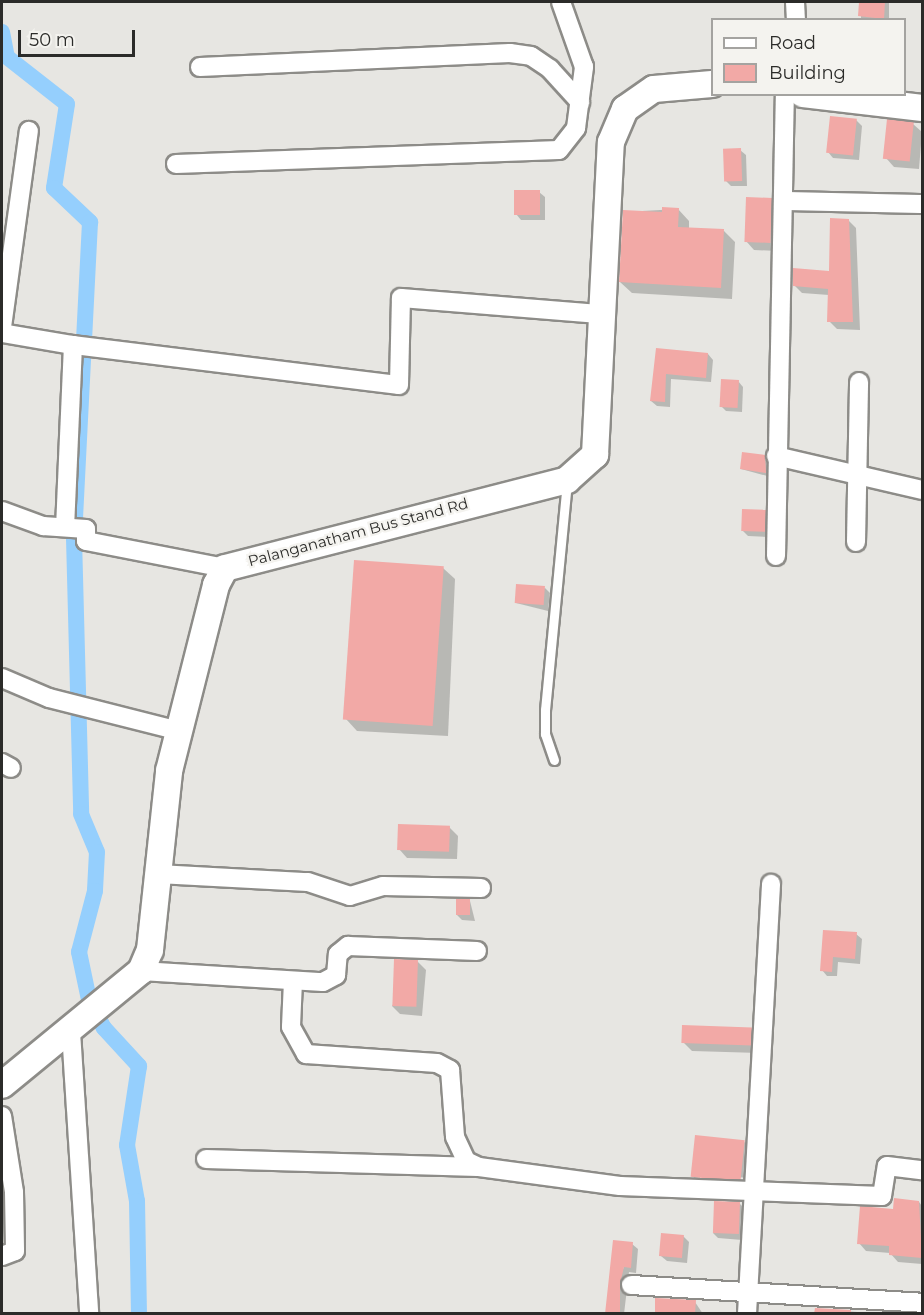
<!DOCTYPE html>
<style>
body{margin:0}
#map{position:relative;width:924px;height:1315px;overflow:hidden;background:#e7e6e2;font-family:Montserrat,sans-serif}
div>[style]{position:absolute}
.shadow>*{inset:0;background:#0003;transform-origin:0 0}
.canal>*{height:16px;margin:-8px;padding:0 8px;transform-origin:8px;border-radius:8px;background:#95cffd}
.building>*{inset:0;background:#f2a9a6;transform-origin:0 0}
.roads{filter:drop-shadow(2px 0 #8d8c88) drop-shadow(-2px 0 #8d8c88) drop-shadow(0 2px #8d8c88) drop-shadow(0 -2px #8d8c88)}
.lane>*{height:9px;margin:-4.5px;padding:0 4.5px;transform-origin:4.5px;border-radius:4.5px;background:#fff}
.street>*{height:18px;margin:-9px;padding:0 9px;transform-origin:9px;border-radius:9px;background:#fff}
.secondary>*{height:26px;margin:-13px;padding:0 13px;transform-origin:13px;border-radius:13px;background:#fff}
span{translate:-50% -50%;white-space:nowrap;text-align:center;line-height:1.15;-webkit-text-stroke:4.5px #f4f3ef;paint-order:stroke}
.street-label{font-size:15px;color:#2b2b29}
.frame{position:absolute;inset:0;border:3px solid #2b2b29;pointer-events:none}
.legend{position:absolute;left:711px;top:18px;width:195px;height:78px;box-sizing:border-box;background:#f4f3ef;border:2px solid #a4a3a0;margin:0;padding:8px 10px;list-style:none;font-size:18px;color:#2b2b29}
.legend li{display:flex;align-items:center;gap:12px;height:30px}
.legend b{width:30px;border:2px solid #a4a3a0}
.scale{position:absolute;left:18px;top:30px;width:117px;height:27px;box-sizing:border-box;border:3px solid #2b2b29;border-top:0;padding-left:8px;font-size:18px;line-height:21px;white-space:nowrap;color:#2b2b29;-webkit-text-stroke:4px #f4f3ef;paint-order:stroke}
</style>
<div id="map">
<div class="shadow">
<i style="left:861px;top:2px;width:28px;height:18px"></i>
<i style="clip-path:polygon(856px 120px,862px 126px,859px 160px,833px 158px,828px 152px)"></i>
<i style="clip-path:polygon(913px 124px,922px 132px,919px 169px,894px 167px,886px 158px)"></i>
<i style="clip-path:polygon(740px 150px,746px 155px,747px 186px,731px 186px,726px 181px)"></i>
<i style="clip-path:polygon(539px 192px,545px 197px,545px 220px,521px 220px,516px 214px)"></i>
<i style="clip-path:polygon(771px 200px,780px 208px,778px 251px,754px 250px,746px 241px)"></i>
<i style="clip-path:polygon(678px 209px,689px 221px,689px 229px,724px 231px,735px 242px,732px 299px,632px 293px,620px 282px,624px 212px)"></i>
<i style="clip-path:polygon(848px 220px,856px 228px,860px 330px,837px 329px,829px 321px,829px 295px,802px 293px,794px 285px,830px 273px)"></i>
<i style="clip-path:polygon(658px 350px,708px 354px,713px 360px,711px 382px,671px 379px,670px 407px,657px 406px,651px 401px)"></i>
<i style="clip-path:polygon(738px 381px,743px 387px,742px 412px,726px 411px,721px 406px)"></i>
<i style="clip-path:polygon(764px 456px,771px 477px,741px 469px)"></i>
<i style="clip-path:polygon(765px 511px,770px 517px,770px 537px,748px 536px,743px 531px)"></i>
<i style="clip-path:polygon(443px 568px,455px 579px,448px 736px,357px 731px,346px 719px)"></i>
<i style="clip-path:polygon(545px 588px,550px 593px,548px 611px,516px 603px)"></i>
<i style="clip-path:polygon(449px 827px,458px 836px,457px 859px,407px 858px,399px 849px)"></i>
<i style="clip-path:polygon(470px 901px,475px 921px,462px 920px,457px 915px)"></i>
<i style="clip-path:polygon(825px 931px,856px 934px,862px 939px,860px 964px,838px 962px,837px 976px,827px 976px,822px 970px)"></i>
<i style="clip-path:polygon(417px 961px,426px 970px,422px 1016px,400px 1014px,392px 1006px)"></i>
<i style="clip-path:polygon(751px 1029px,760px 1037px,759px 1053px,692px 1051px,683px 1042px)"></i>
<i style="clip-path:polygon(evenodd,745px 1142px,753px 1150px,751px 1187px,701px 1184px,692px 1176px,745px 1142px,700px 1175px,751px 1178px,751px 1181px,700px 1179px,700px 1175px)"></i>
<i style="clip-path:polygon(919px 1202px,922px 1206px,922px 1293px,922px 1264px,898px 1262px,890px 1253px,866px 1251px,859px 1243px,894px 1210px)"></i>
<i style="clip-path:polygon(739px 1203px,745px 1209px,742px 1240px,718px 1238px,713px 1233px)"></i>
<i style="clip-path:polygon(683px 1236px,689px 1242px,687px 1263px,667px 1261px,661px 1256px)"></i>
<i style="clip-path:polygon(632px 1244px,638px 1249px,636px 1273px,629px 1272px,624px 1314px,607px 1314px)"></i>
<i style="clip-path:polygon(695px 1302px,703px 1314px,656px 1314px)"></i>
<i style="clip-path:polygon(816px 1309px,885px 1314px,816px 1314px)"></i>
</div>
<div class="canal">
<i style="left:2px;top:32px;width:25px;rotate:79deg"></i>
<i style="left:7px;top:57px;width:76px;rotate:38.1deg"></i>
<i style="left:67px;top:104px;width:85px;rotate:98.8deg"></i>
<i style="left:54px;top:188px;width:50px;rotate:43.4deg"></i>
<i style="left:90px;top:222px;width:316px;rotate:92.9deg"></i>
<i style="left:74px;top:538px;width:276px;rotate:88.5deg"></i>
<i style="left:81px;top:814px;width:41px;rotate:67.2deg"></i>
<i style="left:97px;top:852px;width:39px;rotate:93deg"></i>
<i style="left:95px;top:891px;width:63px;rotate:104.7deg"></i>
<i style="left:79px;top:952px;width:49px;rotate:78.2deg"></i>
<i style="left:89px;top:1000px;width:32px;rotate:62deg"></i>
<i style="left:104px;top:1028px;width:52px;rotate:47.4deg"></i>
<i style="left:139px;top:1066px;width:80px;rotate:98.6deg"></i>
<i style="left:127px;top:1145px;width:57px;rotate:79.9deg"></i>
<i style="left:137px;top:1201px;width:113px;rotate:89deg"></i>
</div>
<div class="building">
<i style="clip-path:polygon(859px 2px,885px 2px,884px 19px,858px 16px)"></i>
<i style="left:830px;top:116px;width:27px;height:37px;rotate:6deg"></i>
<i style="left:887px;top:119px;width:27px;height:40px;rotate:6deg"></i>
<i style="left:741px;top:148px;width:33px;height:18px;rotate:88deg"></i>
<i style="left:514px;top:190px;width:26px;height:25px"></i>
<i style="left:746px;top:197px;width:26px;height:45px;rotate:2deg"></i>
<i style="clip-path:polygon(662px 207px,679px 208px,678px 227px,724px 229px,721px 288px,619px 282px,623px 210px,662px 212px)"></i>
<i style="clip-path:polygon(830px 218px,849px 219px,853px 322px,827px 322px,828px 289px,793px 286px,793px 268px,829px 271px)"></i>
<i style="clip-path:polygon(656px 348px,708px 353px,706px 378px,666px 374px,665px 402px,650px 401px)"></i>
<i style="left:721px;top:379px;width:18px;height:28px;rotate:3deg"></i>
<i style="clip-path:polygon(742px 452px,765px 455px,766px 473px,740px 469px)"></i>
<i style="left:742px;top:509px;width:24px;height:22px;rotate:2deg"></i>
<i style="left:354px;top:560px;width:90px;height:160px;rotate:4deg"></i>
<i style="left:516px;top:584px;width:29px;height:19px;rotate:4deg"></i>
<i style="left:398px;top:824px;width:52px;height:26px;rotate:2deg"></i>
<i style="left:456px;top:899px;width:14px;height:16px"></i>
<i style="clip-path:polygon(823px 930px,857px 932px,855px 959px,833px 957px,832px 972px,820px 971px)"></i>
<i style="left:394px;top:959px;width:24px;height:47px;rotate:2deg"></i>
<i style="left:682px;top:1025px;width:70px;height:18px;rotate:2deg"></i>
<i style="left:695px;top:1135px;width:50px;height:42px;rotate:6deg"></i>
<i style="clip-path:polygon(894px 1198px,919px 1201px,922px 1258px,889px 1255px,889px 1246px,857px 1244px,860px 1206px,893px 1209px)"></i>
<i style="left:714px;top:1201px;width:26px;height:32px;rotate:2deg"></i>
<i style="left:661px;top:1233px;width:23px;height:23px;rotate:5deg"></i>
<i style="clip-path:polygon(613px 1240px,633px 1242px,631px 1268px,624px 1267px,620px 1284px,620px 1314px,605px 1314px)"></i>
<i style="clip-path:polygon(655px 1298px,696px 1300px,695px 1314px,655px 1314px)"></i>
<i style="clip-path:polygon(815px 1308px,851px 1310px,851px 1314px,814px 1314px)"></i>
</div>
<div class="roads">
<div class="lane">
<i style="left:554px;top:760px;width:28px;rotate:-109deg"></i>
<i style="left:545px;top:734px;width:24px;rotate:-90deg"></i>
<i style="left:545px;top:710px;width:229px;rotate:-84.5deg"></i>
</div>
<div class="street">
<i style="left:795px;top:2px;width:18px;rotate:87deg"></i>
<i style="left:200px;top:67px;width:310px;rotate:-2.6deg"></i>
<i style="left:510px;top:53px;width:21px;rotate:8deg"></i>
<i style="left:531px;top:56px;width:23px;rotate:34deg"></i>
<i style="left:550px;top:69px;width:45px;rotate:47.7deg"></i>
<i style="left:176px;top:164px;width:383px;rotate:-2.1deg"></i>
<i style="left:559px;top:150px;width:28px;rotate:-52deg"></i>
<i style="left:576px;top:128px;width:62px;rotate:-82.5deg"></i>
<i style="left:584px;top:67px;width:69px;rotate:-109.5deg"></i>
<i style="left:785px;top:201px;width:137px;rotate:1.3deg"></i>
<i style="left:2px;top:327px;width:198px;rotate:-82.2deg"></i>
<i style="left:2px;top:333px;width:72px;rotate:9.6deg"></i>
<i style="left:73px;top:345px;width:182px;rotate:92.5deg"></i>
<i style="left:73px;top:345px;width:328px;rotate:7deg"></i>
<i style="left:399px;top:385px;width:87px;rotate:-88.7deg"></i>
<i style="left:401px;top:298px;width:202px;rotate:4.6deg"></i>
<i style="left:776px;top:456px;width:150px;rotate:13.1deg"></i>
<i style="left:2px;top:511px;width:44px;rotate:20.1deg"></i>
<i style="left:43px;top:526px;width:43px;rotate:4deg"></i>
<i style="left:86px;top:529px;width:12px;rotate:90deg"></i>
<i style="left:86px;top:541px;width:142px;rotate:11deg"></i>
<i style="left:856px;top:542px;width:160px;rotate:-88.9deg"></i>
<i style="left:776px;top:556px;width:462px;rotate:-88.9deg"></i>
<i style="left:2px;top:678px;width:51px;rotate:23.1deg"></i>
<i style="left:49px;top:698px;width:134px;rotate:14.2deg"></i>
<i style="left:2px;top:763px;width:10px;rotate:29deg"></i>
<i style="left:158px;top:874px;width:150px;rotate:3.1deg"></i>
<i style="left:308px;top:882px;width:44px;rotate:18.4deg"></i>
<i style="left:350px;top:896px;width:34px;rotate:-17deg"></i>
<i style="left:383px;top:886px;width:98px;rotate:1.2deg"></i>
<i style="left:141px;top:971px;width:182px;rotate:3.5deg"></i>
<i style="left:323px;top:982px;width:15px;rotate:-28deg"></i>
<i style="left:336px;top:975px;width:21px;rotate:-85deg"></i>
<i style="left:338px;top:954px;width:13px;rotate:-39deg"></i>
<i style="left:348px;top:946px;width:129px;rotate:2.2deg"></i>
<i style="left:293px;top:981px;width:46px;rotate:92.5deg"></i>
<i style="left:291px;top:1027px;width:31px;rotate:61deg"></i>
<i style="left:306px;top:1054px;width:131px;rotate:3.9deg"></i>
<i style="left:437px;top:1063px;width:15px;rotate:28deg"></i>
<i style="left:450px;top:1070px;width:67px;rotate:85.7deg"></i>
<i style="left:455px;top:1137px;width:26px;rotate:65deg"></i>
<i style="left:466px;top:1161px;width:14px;rotate:25deg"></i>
<i style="left:479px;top:1167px;width:142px;rotate:7.7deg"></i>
<i style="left:620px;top:1186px;width:262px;rotate:2.2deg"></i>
<i style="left:882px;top:1196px;width:30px;rotate:-81deg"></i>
<i style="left:887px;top:1166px;width:35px;rotate:7deg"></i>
<i style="left:71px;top:1032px;width:283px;rotate:86.3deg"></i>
<i style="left:2px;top:1116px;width:77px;rotate:81deg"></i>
<i style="left:14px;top:1192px;width:59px;rotate:89deg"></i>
<i style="left:15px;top:1251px;width:14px;rotate:159deg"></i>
<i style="left:206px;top:1159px;width:271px;rotate:1.7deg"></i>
<i style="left:631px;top:1285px;width:292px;rotate:3.5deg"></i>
<i style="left:747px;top:1314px;width:431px;rotate:-86.8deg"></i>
</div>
<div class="secondary">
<i style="left:803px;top:94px;width:120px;rotate:6.7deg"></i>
<i style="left:2px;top:1085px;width:180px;rotate:-39.4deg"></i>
<i style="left:141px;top:971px;width:23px;rotate:-67deg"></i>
<i style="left:150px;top:950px;width:180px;rotate:-83.9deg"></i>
<i style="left:169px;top:771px;width:192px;rotate:-75.8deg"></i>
<i style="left:216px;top:585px;width:19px;rotate:-62deg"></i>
<i style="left:225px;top:568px;width:353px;rotate:-14.4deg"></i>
<i style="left:567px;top:480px;width:38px;rotate:-42deg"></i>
<i style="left:595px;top:455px;width:313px;rotate:-87.1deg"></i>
<i style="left:611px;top:142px;width:36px;rotate:-67deg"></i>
<i style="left:625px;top:109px;width:35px;rotate:-35deg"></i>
<i style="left:654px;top:89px;width:58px;rotate:-4.9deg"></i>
</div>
</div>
<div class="street-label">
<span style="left:358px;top:532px;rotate:-15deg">Palanganatham Bus Stand Rd</span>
</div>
<div class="frame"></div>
<ul class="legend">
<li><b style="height:8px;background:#fff"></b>Road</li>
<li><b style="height:16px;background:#f2a9a6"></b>Building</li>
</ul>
<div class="scale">50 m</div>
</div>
